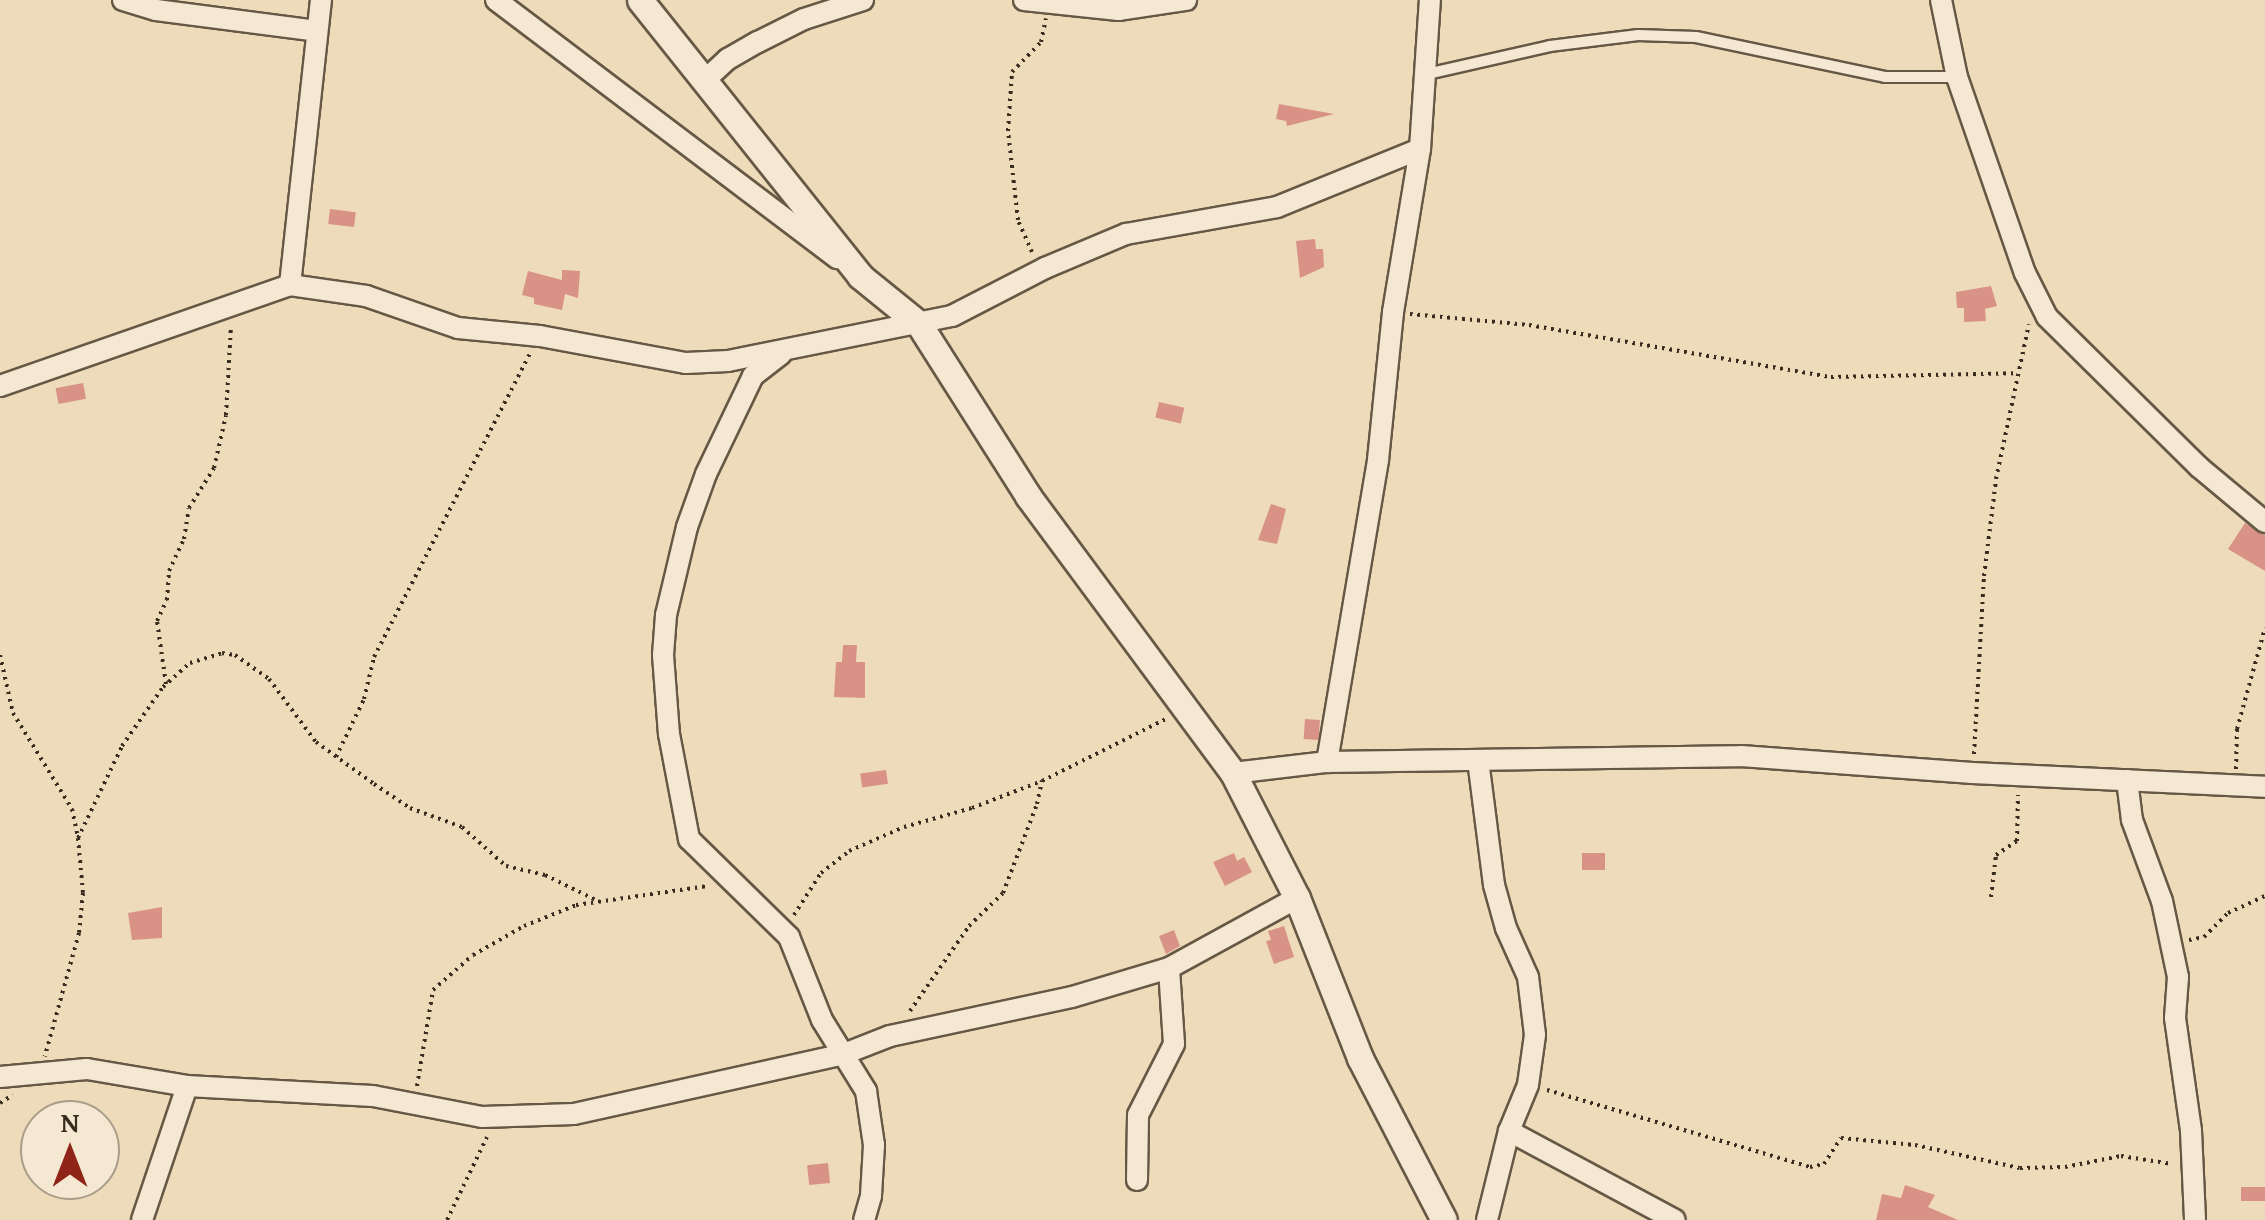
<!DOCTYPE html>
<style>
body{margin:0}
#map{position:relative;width:2265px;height:1220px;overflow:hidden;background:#eedbba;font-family:"Gentium Book Plus",serif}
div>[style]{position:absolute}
.building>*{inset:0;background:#d89386;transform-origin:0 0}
.path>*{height:4px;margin-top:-2px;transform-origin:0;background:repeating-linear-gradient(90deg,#382c1e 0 2.5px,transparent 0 7.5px)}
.roads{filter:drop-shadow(2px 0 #665845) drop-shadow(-2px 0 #665845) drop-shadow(0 2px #665845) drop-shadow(0 -2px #665845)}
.service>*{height:10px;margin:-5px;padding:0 5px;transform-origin:5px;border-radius:5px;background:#f4e8d2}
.minor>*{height:20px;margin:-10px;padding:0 10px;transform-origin:10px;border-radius:10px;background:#f4e8d2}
.tertiary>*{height:25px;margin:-12.5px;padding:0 12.5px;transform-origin:12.5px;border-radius:12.5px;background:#f4e8d2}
span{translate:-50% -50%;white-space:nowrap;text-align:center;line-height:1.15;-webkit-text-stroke:8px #f4e8d2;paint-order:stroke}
.north{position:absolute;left:20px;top:1100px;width:100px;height:100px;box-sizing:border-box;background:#f4e8d2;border:2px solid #a99d8a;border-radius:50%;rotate:0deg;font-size:28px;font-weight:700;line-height:40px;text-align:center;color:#382c1e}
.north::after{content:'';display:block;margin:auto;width:35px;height:45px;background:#8f2418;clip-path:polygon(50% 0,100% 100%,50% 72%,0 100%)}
</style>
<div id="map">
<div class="building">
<i style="clip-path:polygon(1279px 104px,1334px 114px,1287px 126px,1286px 121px,1276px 119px)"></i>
<i style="left:330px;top:209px;width:26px;height:15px;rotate:7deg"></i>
<i style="clip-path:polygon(1315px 239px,1316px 249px,1323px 249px,1324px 267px,1300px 278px,1296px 241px)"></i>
<i style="clip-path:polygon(562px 270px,580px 271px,578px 298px,565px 294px,562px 310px,534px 304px,534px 298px,522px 295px,528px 271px,562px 280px)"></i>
<i style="clip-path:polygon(1991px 286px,1997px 306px,1985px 309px,1986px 321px,1964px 322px,1964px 308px,1957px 308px,1956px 292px)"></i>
<i style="left:83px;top:383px;width:16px;height:28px;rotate:79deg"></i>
<i style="left:1159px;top:402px;width:26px;height:16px;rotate:13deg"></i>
<i style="clip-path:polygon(1271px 504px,1286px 509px,1277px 544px,1258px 540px)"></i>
<i style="clip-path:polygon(2245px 523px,2265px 535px,2265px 571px,2228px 549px)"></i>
<i style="clip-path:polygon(843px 645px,857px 645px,856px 662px,865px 662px,865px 698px,834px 697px,836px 662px,842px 662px)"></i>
<i style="left:1305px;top:719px;width:15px;height:20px;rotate:4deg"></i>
<i style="left:886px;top:770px;width:14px;height:26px;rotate:82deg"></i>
<i style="clip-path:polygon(1234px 853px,1237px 861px,1244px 857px,1252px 872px,1225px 886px,1213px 862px)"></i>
<i style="left:1582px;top:853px;width:23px;height:17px"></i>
<i style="clip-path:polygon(162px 907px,162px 938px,132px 940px,128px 913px)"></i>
<i style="clip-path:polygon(1284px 926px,1294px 957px,1274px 964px,1266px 941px,1271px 940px,1268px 931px)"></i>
<i style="clip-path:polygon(1174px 930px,1180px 946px,1166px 954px,1159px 936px)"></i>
<i style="left:828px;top:1163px;width:20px;height:21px;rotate:84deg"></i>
<i style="clip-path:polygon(1905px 1185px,1935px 1195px,1928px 1207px,1958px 1220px,1876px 1220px,1882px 1194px,1901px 1198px)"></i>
<i style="left:2265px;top:1187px;width:14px;height:24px;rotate:90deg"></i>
</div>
<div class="path">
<i style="left:1032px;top:252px;width:35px;rotate:-114deg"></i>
<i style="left:1018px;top:220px;width:90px;rotate:-96.4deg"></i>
<i style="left:1008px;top:131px;width:59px;rotate:-86.1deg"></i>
<i style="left:1012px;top:72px;width:42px;rotate:-46deg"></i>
<i style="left:1041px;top:42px;width:24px;rotate:-78deg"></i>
<i style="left:1410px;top:314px;width:120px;rotate:5.3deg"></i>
<i style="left:1529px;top:325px;width:306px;rotate:9.8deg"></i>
<i style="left:1831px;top:377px;width:184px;rotate:-1.2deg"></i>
<i style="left:0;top:655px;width:59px;rotate:77.4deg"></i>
<i style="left:13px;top:713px;width:113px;rotate:58.4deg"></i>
<i style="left:72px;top:809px;width:30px;rotate:78deg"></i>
<i style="left:78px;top:838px;width:55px;rotate:84.8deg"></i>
<i style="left:83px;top:893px;width:40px;rotate:95.7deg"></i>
<i style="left:79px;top:933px;width:128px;rotate:105.5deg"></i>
<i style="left:166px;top:684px;width:64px;rotate:-98.1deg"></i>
<i style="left:157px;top:621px;width:23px;rotate:-65deg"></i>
<i style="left:167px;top:600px;width:29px;rotate:-86deg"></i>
<i style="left:169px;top:571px;width:35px;rotate:-65deg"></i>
<i style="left:184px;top:539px;width:31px;rotate:-81deg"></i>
<i style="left:189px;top:508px;width:47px;rotate:-58deg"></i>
<i style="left:214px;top:468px;width:54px;rotate:-77.2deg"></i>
<i style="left:226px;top:415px;width:89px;rotate:-86.8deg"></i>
<i style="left:1974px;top:754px;width:178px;rotate:-86.8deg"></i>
<i style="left:1984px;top:576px;width:98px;rotate:-82.9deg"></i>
<i style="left:1996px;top:479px;width:158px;rotate:-78deg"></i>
<i style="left:336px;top:757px;width:64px;rotate:-64.2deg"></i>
<i style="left:364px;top:699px;width:43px;rotate:-76.6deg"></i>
<i style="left:374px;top:657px;width:341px;rotate:-62.8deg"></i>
<i style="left:2236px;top:769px;width:40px;rotate:-88.6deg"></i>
<i style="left:2237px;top:729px;width:105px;rotate:-74.5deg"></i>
<i style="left:78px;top:838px;width:102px;rotate:-64.4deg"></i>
<i style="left:122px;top:746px;width:72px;rotate:-55.2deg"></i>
<i style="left:163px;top:687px;width:36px;rotate:-42deg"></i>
<i style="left:190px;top:663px;width:34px;rotate:-17deg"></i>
<i style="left:222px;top:653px;width:13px;rotate:9deg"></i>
<i style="left:235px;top:655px;width:42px;rotate:35.2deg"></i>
<i style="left:269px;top:679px;width:79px;rotate:53.3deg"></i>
<i style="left:316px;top:742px;width:72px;rotate:35.9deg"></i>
<i style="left:374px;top:784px;width:43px;rotate:33.7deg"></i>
<i style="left:410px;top:808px;width:55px;rotate:20.1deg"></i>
<i style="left:462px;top:827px;width:59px;rotate:41.6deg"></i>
<i style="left:506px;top:866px;width:40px;rotate:13deg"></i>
<i style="left:545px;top:875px;width:59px;rotate:26.1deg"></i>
<i style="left:1991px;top:897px;width:42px;rotate:-83.2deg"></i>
<i style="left:1996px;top:855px;width:25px;rotate:-34deg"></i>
<i style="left:2017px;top:841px;width:46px;rotate:-88.8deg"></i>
<i style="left:794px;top:915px;width:50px;rotate:-57.3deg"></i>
<i style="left:821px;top:873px;width:36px;rotate:-38deg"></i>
<i style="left:849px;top:851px;width:60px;rotate:-23.6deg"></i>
<i style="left:904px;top:827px;width:71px;rotate:-15.6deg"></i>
<i style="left:972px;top:808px;width:75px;rotate:-21.1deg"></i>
<i style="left:1042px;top:781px;width:139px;rotate:-26.6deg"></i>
<i style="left:2189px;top:940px;width:15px;rotate:-11deg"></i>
<i style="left:2204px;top:937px;width:34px;rotate:-45deg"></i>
<i style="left:2228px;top:913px;width:41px;rotate:-24.7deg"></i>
<i style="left:910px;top:1011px;width:103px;rotate:-55.2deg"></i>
<i style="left:969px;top:926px;width:47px;rotate:-44.1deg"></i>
<i style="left:1003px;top:893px;width:95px;rotate:-69.1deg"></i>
<i style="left:1037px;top:804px;width:24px;rotate:-78deg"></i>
<i style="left:417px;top:1086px;width:97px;rotate:-80.5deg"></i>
<i style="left:433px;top:990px;width:53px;rotate:-41.2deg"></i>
<i style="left:473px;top:955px;width:59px;rotate:-29.6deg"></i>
<i style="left:524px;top:926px;width:56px;rotate:-22deg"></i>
<i style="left:576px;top:905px;width:133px;rotate:-8.2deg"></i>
<i style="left:1547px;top:1090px;width:274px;rotate:16.3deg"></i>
<i style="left:1810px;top:1167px;width:14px;rotate:-12deg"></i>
<i style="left:1824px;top:1164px;width:31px;rotate:-57deg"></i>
<i style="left:1841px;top:1138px;width:74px;rotate:5.4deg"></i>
<i style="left:1915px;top:1145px;width:107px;rotate:12.4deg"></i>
<i style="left:2020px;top:1168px;width:45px;rotate:-1.3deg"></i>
<i style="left:2065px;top:1167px;width:57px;rotate:-11.1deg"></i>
<i style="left:2121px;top:1156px;width:52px;rotate:8.9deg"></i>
<i style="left:0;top:1103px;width:15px;rotate:-32deg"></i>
<i style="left:447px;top:1220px;width:92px;rotate:-64.3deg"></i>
</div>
<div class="roads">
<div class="service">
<i style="left:1427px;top:74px;width:126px;rotate:-12.8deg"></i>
<i style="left:1550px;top:46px;width:89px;rotate:-7.1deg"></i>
<i style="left:1638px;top:35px;width:58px;rotate:2deg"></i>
<i style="left:1696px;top:37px;width:193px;rotate:11.9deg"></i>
<i style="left:1885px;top:77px;width:72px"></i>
</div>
<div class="minor">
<i style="left:123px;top:0;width:34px;rotate:17deg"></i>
<i style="left:156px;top:10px;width:162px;rotate:7.4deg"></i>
<i style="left:496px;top:0;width:428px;rotate:37.1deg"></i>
<i style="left:1024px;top:0;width:95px;rotate:6.1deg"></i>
<i style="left:1118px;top:10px;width:69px;rotate:-8.4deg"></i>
<i style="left:1941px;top:0;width:79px;rotate:78.3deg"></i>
<i style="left:1957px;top:77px;width:207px;rotate:70.9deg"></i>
<i style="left:2025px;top:273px;width:49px;rotate:63.4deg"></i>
<i style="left:2047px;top:317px;width:214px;rotate:44.6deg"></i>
<i style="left:2199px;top:467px;width:86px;rotate:39.8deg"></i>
<i style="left:703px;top:82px;width:34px;rotate:-43deg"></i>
<i style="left:728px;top:59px;width:34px;rotate:-30deg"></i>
<i style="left:758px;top:42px;width:51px;rotate:-26.6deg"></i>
<i style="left:804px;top:19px;width:62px;rotate:-17.9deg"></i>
<i style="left:290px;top:285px;width:287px;rotate:-83.8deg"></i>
<i style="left:781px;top:354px;width:36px;rotate:142deg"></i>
<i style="left:753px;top:376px;width:109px;rotate:115.6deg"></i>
<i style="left:706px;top:474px;width:56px;rotate:109.7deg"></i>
<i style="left:687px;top:527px;width:90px;rotate:103.4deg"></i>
<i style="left:666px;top:615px;width:40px;rotate:94.3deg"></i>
<i style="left:663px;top:655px;width:79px;rotate:85.7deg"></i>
<i style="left:669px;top:734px;width:107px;rotate:79.2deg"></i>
<i style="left:689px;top:839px;width:140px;rotate:44.4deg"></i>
<i style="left:789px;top:937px;width:89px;rotate:68.3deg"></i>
<i style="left:822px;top:1020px;width:84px;rotate:58.2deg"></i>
<i style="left:866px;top:1091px;width:55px;rotate:81.6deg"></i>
<i style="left:874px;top:1145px;width:51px;rotate:93.4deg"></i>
<i style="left:871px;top:1196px;width:25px;rotate:106deg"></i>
<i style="left:0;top:386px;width:307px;rotate:-19.2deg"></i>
<i style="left:290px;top:285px;width:77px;rotate:8.2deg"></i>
<i style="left:366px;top:296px;width:97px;rotate:19.2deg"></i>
<i style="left:458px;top:328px;width:82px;rotate:5.6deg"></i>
<i style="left:540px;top:336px;width:148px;rotate:10.5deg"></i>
<i style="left:686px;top:363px;width:42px;rotate:-2.7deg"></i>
<i style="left:728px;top:361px;width:228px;rotate:-11.4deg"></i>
<i style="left:952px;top:316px;width:105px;rotate:-27.3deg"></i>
<i style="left:1045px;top:268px;width:88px;rotate:-22.8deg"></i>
<i style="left:1126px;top:234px;width:153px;rotate:-10.1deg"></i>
<i style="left:1277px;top:207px;width:154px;rotate:-22.1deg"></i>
<i style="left:1478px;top:760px;width:126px;rotate:82.7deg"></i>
<i style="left:1494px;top:885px;width:45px;rotate:74.4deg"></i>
<i style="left:1506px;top:928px;width:54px;rotate:65.8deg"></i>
<i style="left:1528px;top:977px;width:58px;rotate:83.1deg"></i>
<i style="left:1535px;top:1035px;width:50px;rotate:98deg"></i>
<i style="left:1528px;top:1085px;width:50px;rotate:112.4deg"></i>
<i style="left:1509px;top:1131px;width:92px;rotate:103.9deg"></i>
<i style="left:1327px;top:762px;width:306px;rotate:-80.4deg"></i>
<i style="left:1378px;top:460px;width:149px;rotate:-84.2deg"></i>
<i style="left:1393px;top:312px;width:165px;rotate:-80.6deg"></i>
<i style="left:1420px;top:149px;width:149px;rotate:-86.2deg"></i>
<i style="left:1233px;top:773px;width:95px;rotate:-6.7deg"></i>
<i style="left:1327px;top:762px;width:414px;rotate:-0.8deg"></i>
<i style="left:1741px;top:756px;width:232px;rotate:4.2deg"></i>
<i style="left:1972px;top:773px;width:293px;rotate:2.7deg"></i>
<i style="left:2127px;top:780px;width:40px;rotate:82.9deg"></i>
<i style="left:2132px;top:820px;width:86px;rotate:69.7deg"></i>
<i style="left:2162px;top:901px;width:78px;rotate:78.1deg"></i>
<i style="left:2178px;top:977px;width:41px;rotate:94.2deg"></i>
<i style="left:2175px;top:1018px;width:114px;rotate:81.9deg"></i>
<i style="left:2191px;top:1131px;width:89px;rotate:87.4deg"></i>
<i style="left:0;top:1077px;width:87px;rotate:-5.3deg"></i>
<i style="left:87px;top:1069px;width:101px;rotate:9.6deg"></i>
<i style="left:187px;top:1086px;width:186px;rotate:3.1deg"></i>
<i style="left:373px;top:1096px;width:111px;rotate:10.9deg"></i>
<i style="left:482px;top:1117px;width:92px;rotate:-1.9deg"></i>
<i style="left:574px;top:1114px;width:277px;rotate:-12.5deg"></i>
<i style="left:844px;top:1054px;width:49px;rotate:-21.4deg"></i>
<i style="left:890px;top:1036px;width:186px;rotate:-12.1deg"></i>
<i style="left:1072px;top:997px;width:101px;rotate:-16.6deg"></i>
<i style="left:1169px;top:968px;width:146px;rotate:-28.7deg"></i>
<i style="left:1509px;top:1131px;width:188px;rotate:28.2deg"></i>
<i style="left:1137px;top:1180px;width:65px;rotate:-89.1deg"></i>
<i style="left:1138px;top:1115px;width:80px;rotate:-63.1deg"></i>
<i style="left:1174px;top:1044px;width:76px;rotate:-93.8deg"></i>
<i style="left:142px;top:1220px;width:141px;rotate:-71.4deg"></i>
</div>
<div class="tertiary">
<i style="left:640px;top:0;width:353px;rotate:51.4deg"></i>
<i style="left:860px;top:276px;width:76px;rotate:39.1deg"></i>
<i style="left:919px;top:324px;width:204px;rotate:57.6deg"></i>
<i style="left:1028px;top:496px;width:345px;rotate:53.5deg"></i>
<i style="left:1233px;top:773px;width:140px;rotate:62.9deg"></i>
<i style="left:1297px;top:898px;width:172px;rotate:68.5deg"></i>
<i style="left:1360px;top:1058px;width:182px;rotate:62.6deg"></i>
</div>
</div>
<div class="north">N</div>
</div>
